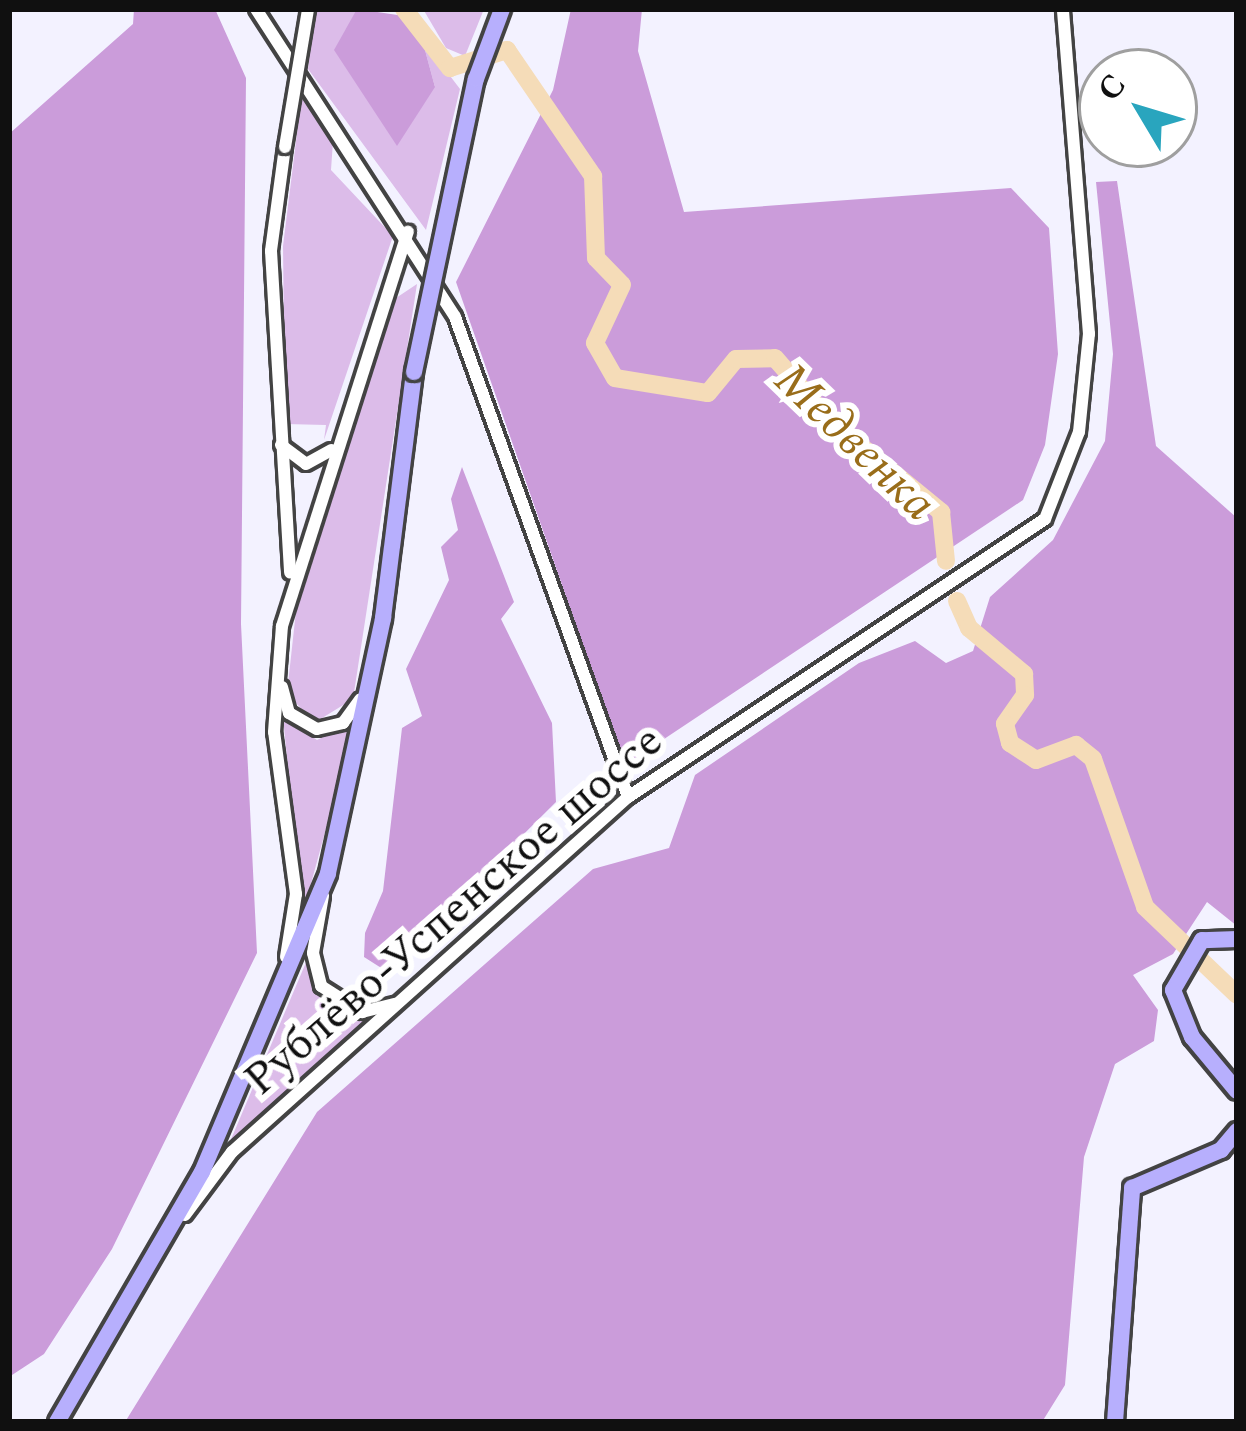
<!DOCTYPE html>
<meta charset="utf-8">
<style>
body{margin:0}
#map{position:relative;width:1246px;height:1431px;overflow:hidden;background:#f3f2ff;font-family:Spectral,serif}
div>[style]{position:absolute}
.green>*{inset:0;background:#dcbce9}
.forest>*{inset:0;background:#cb9cda}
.river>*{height:18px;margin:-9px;padding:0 9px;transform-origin:9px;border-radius:9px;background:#f5dcb8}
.roads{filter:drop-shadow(3px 0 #434343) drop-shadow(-3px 0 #434343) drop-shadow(0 3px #434343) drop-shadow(0 -3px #434343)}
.minor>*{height:12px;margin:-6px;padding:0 6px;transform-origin:6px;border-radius:6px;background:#fff}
.secondary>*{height:16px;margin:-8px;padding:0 8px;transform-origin:8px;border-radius:8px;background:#b7affd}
.bridges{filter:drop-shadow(3px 0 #434343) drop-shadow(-3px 0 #434343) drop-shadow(0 3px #434343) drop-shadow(0 -3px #434343)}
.minor-bridge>*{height:12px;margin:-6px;padding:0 6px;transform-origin:6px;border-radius:6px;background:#fff}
.secondary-bridge>*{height:16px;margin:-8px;padding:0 8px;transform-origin:8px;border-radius:8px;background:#b7affd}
span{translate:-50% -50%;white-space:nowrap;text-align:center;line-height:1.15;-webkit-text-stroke:12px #fff;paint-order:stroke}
.street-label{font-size:45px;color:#101010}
.water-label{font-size:48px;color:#996d1a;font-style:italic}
.frame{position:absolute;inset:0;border:12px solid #101010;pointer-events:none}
.north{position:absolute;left:1078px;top:48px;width:120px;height:120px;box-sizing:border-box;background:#fff;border:3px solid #9f9f9f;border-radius:50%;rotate:308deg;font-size:33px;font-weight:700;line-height:48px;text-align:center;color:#101010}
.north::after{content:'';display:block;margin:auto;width:42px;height:54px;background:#29a5be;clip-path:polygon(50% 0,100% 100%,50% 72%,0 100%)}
</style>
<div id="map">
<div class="green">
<i style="clip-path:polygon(315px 9px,357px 9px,435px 87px,422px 39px,460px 89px,426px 230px,308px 69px)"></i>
<i style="clip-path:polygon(423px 9px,484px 9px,465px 56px,446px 48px)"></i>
<i style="clip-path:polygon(302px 93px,333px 141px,331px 170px,393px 236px,324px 440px,326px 425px,285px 424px,283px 246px)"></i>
<i style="clip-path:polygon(417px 284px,353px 699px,314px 723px,287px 693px,297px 602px,390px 302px)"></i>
<i style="clip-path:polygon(283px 718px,317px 740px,355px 722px,303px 913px)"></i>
<i style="clip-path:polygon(307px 960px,328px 1005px,376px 1018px,229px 1144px)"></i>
</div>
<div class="forest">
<i style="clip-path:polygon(134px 9px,215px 9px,246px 78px,241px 624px,257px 953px,112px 1249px,44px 1354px,9px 1377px,9px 134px,133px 24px)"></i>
<i style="clip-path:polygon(357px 9px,411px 17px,422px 39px,435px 87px,397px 146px,334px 50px)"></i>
<i style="clip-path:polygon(571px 9px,642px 9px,638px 51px,684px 212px,1011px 188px,1049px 228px,1058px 354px,1045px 445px,1023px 500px,625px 765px,456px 282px,553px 90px)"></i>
<i style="clip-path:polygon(1117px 181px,1156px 446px,1237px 518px,1237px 926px,1207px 902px,1173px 954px,1133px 975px,1158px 1010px,1154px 1041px,1115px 1064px,1084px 1157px,1065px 1385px,1042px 1422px,125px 1422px,317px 1112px,593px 869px,669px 848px,695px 775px,859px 663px,915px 641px,946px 663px,973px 651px,990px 597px,1053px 540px,1105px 441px,1113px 354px,1096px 182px)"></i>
<i style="clip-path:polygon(462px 467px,514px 602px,501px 619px,552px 723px,556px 802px,386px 971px,364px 957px,365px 933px,383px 891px,402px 728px,422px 716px,406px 669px,449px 580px,441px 547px,458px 530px,451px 499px)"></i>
</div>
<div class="river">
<i style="left:404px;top:9px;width:75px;rotate:52.1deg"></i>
<i style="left:450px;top:68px;width:60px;rotate:-17.5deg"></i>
<i style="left:507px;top:50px;width:153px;rotate:55.7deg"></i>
<i style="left:593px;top:176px;width:82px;rotate:87.9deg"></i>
<i style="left:596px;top:258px;width:37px;rotate:46deg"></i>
<i style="left:622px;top:285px;width:64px;rotate:115deg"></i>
<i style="left:595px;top:343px;width:40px;rotate:60.3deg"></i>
<i style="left:615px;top:378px;width:94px;rotate:9.2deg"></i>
<i style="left:708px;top:393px;width:44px;rotate:-50.5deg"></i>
<i style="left:736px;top:359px;width:39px;rotate:-1deg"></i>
<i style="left:775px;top:358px;width:84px;rotate:48.9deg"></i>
<i style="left:830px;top:421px;width:144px;rotate:39.3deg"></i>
<i style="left:941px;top:512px;width:49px;rotate:84.2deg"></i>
<i style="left:957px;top:601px;width:30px;rotate:66deg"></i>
<i style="left:969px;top:628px;width:72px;rotate:39.9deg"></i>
<i style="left:1024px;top:674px;width:21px;rotate:87deg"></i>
<i style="left:1025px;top:695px;width:35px;rotate:125deg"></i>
<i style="left:1005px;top:724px;width:20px;rotate:75deg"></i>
<i style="left:1010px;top:743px;width:31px;rotate:33deg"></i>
<i style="left:1036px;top:760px;width:43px;rotate:-20.6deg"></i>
<i style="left:1076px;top:745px;width:22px;rotate:39deg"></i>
<i style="left:1093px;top:759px;width:157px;rotate:70.6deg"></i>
<i style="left:1145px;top:907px;width:127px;rotate:43.7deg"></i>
</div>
<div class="roads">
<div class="minor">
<i style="left:256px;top:9px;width:367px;rotate:57.1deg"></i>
<i style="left:455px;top:317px;width:510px;rotate:70.18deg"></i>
<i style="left:285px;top:147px;width:105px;rotate:97.7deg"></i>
<i style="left:271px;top:251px;width:322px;rotate:86.6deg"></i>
<i style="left:281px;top:445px;width:31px;rotate:37deg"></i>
<i style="left:306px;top:464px;width:29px;rotate:-29deg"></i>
<i style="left:282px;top:687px;width:27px;rotate:75deg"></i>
<i style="left:289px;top:713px;width:32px;rotate:30deg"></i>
<i style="left:317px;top:729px;width:27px;rotate:-13deg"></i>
<i style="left:343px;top:723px;width:29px;rotate:-54deg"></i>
<i style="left:323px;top:896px;width:58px;rotate:100deg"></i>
<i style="left:313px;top:953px;width:34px;rotate:76deg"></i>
<i style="left:321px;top:986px;width:49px;rotate:32.4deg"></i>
<i style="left:362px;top:1012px;width:34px;rotate:-14deg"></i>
<i style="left:286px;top:957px;width:64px;rotate:-81deg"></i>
<i style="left:296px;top:894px;width:163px;rotate:-97.7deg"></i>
<i style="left:274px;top:732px;width:106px;rotate:-85.7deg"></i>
<i style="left:282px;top:626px;width:414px;rotate:-72.3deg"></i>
<i style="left:185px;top:1215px;width:79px;rotate:-53.3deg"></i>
<i style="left:232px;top:1152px;width:532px;rotate:-41.88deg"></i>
<i style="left:628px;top:797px;width:501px;rotate:-33.69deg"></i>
<i style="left:1045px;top:519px;width:93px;rotate:-68.7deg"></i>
<i style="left:1079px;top:432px;width:99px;rotate:-84.2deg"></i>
<i style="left:1089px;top:334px;width:326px;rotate:-94.6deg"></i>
</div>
<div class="secondary">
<i style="left:1237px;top:939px;width:35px;rotate:178deg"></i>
<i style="left:1202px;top:940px;width:58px;rotate:120.1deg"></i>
<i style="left:1173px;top:990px;width:51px;rotate:68deg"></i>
<i style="left:1192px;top:1037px;width:70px;rotate:50.2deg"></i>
<i style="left:57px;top:1422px;width:289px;rotate:-59.9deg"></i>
<i style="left:202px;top:1172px;width:324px;rotate:-67.1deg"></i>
<i style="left:328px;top:873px;width:261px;rotate:-77.8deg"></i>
<i style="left:383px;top:618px;width:248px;rotate:-82.8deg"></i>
<i style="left:1115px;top:1422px;width:235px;rotate:-85.8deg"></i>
<i style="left:1132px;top:1188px;width:97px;rotate:-23.1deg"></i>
<i style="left:1221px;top:1150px;width:25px;rotate:-50deg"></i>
</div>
</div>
<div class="bridges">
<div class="minor-bridge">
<i style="left:285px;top:147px;width:140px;rotate:-80.5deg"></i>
</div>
<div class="secondary-bridge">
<i style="left:414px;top:372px;width:299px;rotate:-78.1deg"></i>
<i style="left:476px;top:79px;width:75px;rotate:-69.6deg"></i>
</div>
</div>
<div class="street-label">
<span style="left:454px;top:911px;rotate:-41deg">Рублёво-Успенское шоссе</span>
</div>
<div class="water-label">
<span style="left:855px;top:442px;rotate:44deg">Медвенка</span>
</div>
<div class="frame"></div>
<div class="north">С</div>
</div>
